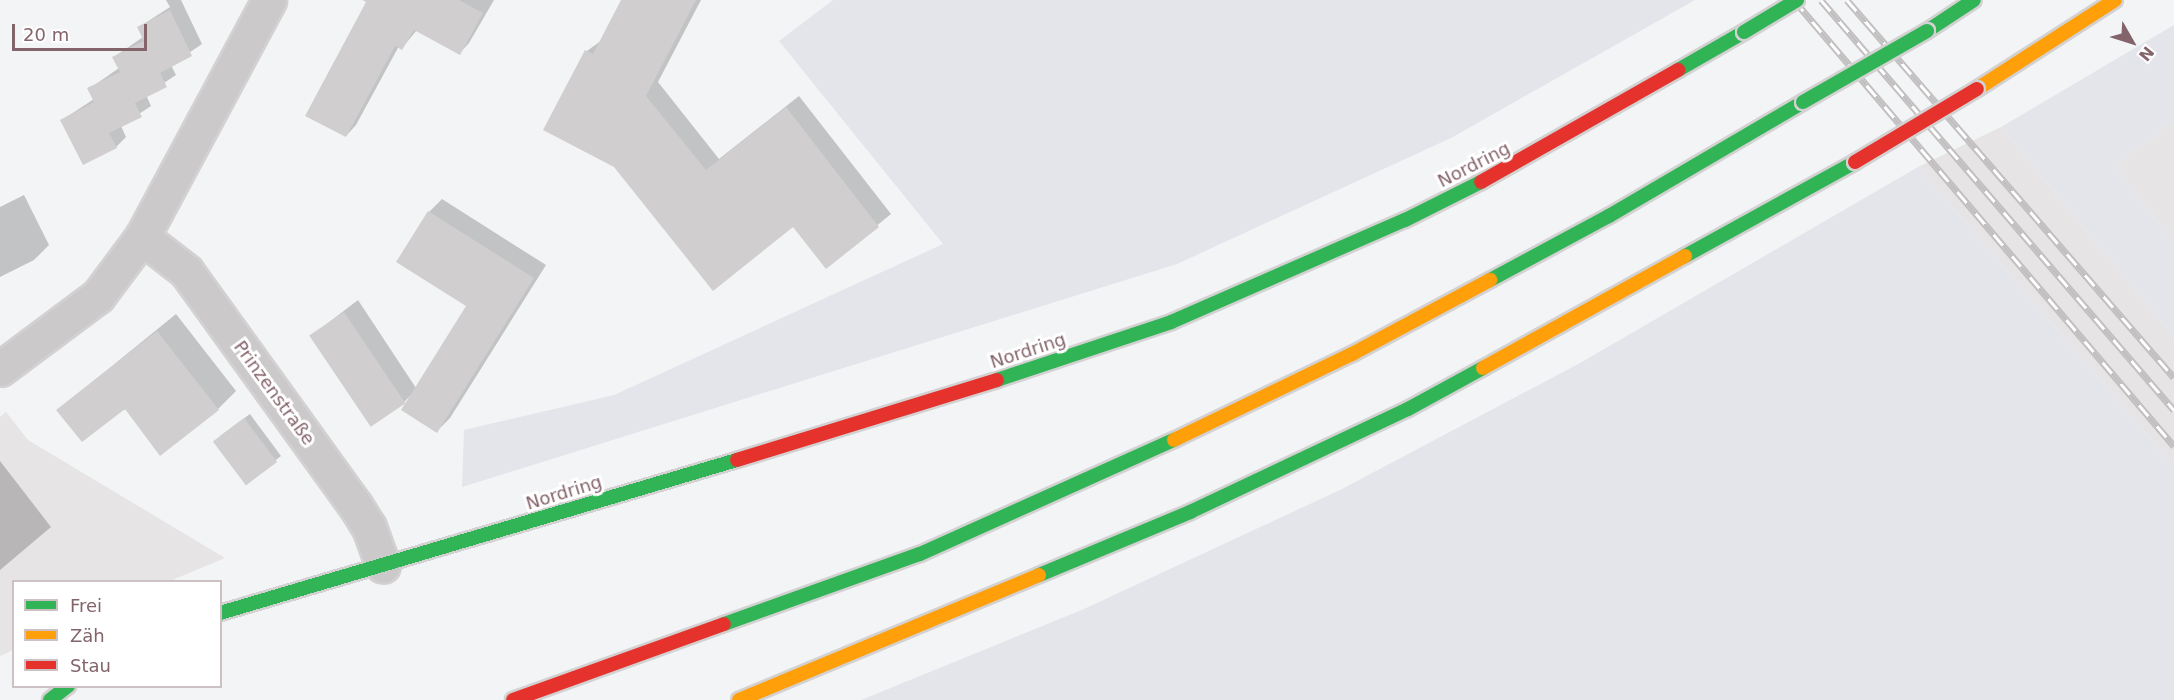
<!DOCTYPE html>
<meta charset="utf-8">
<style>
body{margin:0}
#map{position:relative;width:2174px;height:700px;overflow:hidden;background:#f3f4f5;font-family:"DejaVu Sans",sans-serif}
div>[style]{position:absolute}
.built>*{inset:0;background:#e6e4e5}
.green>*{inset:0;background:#e4e5eb}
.shadow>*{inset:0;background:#0003}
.building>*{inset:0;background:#d0cecf;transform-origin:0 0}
.roads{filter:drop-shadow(2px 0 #d3d1d2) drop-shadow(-2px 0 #d3d1d2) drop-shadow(0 2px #d3d1d2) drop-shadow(0 -2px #d3d1d2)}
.street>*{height:33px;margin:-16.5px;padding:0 16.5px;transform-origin:16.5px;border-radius:16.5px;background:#cbc9ca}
.fast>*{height:14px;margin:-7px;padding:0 7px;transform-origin:7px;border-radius:7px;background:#30b455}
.slow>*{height:14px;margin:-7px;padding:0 7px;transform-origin:7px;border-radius:7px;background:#ff9f0a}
.jam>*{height:14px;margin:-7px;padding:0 7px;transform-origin:7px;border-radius:7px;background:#e5322d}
.rail>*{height:7px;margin-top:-3.5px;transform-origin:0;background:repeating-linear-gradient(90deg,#fff 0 14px,#c2bfc0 0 28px);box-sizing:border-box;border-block:2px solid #c2bfc0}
.bridges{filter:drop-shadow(2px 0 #d3d1d2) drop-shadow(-2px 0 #d3d1d2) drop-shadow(0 2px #d3d1d2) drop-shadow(0 -2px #d3d1d2)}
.fast-bridge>*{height:14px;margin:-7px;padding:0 7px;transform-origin:7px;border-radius:7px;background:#30b455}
.jam-bridge>*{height:14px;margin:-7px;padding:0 7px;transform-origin:7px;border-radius:7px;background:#e5322d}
span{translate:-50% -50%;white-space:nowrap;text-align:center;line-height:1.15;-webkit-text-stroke:6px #fff;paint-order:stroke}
.street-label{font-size:18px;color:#84646b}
.legend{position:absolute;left:12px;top:580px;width:210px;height:108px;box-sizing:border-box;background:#fff;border:2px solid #cec1c4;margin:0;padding:8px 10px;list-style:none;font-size:18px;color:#84646b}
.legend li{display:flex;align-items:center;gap:12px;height:30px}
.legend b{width:30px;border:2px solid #cec1c4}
.north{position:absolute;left:2102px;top:12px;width:60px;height:60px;-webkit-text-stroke:4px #fff;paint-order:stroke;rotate:129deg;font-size:16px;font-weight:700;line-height:24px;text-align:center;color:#84646b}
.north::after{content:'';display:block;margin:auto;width:21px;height:27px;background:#84646b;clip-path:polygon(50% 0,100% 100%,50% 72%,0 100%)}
.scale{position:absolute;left:12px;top:24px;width:135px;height:27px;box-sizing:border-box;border:3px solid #84646b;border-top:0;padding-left:8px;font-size:18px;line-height:21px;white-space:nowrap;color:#84646b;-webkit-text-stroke:4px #fff;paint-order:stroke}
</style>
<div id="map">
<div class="built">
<i style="clip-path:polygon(2174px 121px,2174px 242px,2114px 166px)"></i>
<i style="clip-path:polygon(2001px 127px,2174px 337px,2174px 466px,1918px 167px)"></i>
<i style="clip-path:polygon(6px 412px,28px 440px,225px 558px,170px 581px,14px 582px,13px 650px,0 656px,0 417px)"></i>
</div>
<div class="green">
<i style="clip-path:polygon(833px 0,1695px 0,1451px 138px,1177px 264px,462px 487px,464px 430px,614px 395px,943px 244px,779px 41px)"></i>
<i style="clip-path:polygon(2174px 25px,2174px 121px,2114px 166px,2174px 242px,2174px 337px,2001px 127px)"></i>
<i style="clip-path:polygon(1918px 167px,2174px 466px,2174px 700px,861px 700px,1084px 609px,1340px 490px,1580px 363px)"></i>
</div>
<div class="shadow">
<i style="clip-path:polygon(166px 0,181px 0,202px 44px,171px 65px,176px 75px,146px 95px,151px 106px,121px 126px,126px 137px,116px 147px,62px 120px,94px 99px,89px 89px,119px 68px,114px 57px,143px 37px,139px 27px,170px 7px)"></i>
<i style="clip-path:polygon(367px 0,494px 0,469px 43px,459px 54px,417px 30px,402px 48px,399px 46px,356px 125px,346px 136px)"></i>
<i style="clip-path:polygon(623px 0,701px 0,658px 82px,719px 159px,799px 96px,891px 214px,826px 267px,794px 225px,713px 289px,587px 51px,602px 40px)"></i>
<i style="clip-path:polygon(24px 195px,49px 245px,34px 260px,0 277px,0 207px)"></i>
<i style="clip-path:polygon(442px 199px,546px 265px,450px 418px,437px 431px,410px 396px,404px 402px,311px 336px,358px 300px,416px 388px,468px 305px,429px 212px)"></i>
<i style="clip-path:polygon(176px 314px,236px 391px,218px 409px,58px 410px)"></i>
<i style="clip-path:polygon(250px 414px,281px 456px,246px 483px,220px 436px)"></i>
<i style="clip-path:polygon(0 461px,51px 527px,0 570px)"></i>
</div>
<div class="building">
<i style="clip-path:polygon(362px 0,459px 0,483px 13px,460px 55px,414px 30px,402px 50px,395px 46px,346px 137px,305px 116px,366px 2px)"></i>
<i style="clip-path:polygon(621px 0,696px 0,646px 96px,706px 170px,786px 107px,879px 227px,826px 269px,793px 227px,713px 291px,614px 167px,543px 130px,585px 50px,593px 54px)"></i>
<i style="clip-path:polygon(170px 10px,192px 56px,160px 73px,167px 87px,135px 103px,142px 117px,109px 133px,117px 148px,83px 165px,60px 120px,94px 102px,87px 88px,120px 72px,112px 57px,144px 41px,137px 27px)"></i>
<i style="clip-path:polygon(428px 211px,534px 278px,437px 433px,401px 410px,466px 306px,396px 262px)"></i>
<i style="left:344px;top:312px;width:110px;height:42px;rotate:56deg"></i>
<i style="clip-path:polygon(157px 331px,219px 410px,160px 456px,125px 409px,82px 442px,56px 410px)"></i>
<i style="left:244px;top:418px;width:55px;height:39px;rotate:53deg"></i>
</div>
<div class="roads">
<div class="street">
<i style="left:142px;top:237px;width:56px;rotate:37.7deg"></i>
<i style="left:186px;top:271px;width:289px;rotate:54.2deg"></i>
<i style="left:355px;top:505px;width:26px;rotate:58deg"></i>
<i style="left:369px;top:527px;width:41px;rotate:70.3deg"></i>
<i style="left:0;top:369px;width:122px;rotate:-36.7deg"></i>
<i style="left:98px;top:296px;width:74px;rotate:-53.3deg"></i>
<i style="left:142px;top:237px;width:269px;rotate:-61.8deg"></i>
</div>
<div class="fast">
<i style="left:1927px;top:31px;width:56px;rotate:-33.4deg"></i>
<i style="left:1678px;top:70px;width:76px;rotate:-29.9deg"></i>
<i style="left:1685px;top:256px;width:194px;rotate:-28.9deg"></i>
<i style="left:1490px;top:280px;width:135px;rotate:-28.3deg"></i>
<i style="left:1609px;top:216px;width:225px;rotate:-30.4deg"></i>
<i style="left:997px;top:380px;width:183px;rotate:-18.4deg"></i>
<i style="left:1171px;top:322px;width:255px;rotate:-23.6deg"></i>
<i style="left:1405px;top:220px;width:85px;rotate:-26.6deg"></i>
<i style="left:1039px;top:575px;width:164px;rotate:-22.6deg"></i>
<i style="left:1190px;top:512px;width:241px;rotate:-25.3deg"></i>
<i style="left:1408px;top:409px;width:85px;rotate:-28.7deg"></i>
<i style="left:220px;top:613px;width:539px;rotate:-16.49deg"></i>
<i style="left:724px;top:624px;width:208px;rotate:-19.7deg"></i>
<i style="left:920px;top:554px;width:278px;rotate:-24.2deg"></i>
<i style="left:50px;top:700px;width:23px;rotate:-38deg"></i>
</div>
<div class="slow">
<i style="left:1977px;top:89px;width:164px;rotate:-32.8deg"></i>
<i style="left:1483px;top:368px;width:231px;rotate:-29deg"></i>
<i style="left:1174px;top:440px;width:198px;rotate:-25.8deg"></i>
<i style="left:1352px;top:354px;width:157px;rotate:-28.2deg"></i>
<i style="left:739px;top:700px;width:325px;rotate:-22.6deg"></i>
</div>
<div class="jam">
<i style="left:1481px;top:182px;width:227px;rotate:-29.6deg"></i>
<i style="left:737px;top:460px;width:272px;rotate:-17.1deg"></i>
<i style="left:513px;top:700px;width:224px;rotate:-19.8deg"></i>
</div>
</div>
<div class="rail">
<i style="left:1794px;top:0;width:586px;rotate:49.57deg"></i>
<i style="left:1821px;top:0;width:541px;rotate:49.27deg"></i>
<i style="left:1847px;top:0;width:499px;rotate:49.1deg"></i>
</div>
<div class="bridges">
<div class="fast-bridge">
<i style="left:1744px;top:32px;width:62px;rotate:-31.1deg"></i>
<i style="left:1803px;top:102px;width:143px;rotate:-29.8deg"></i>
</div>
<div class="jam-bridge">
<i style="left:1855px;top:162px;width:142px;rotate:-30.9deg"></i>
</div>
</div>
<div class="street-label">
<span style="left:1474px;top:165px;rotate:-27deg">Nordring</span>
<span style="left:1028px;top:351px;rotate:-18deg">Nordring</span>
<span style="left:274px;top:393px;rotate:54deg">Prinzenstraße</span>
<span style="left:564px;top:493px;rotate:-17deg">Nordring</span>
</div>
<ul class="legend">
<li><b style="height:8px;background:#30b455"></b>Frei</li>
<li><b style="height:8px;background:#ff9f0a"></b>Zäh</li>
<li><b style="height:8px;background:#e5322d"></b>Stau</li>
</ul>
<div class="north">N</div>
<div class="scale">20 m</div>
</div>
